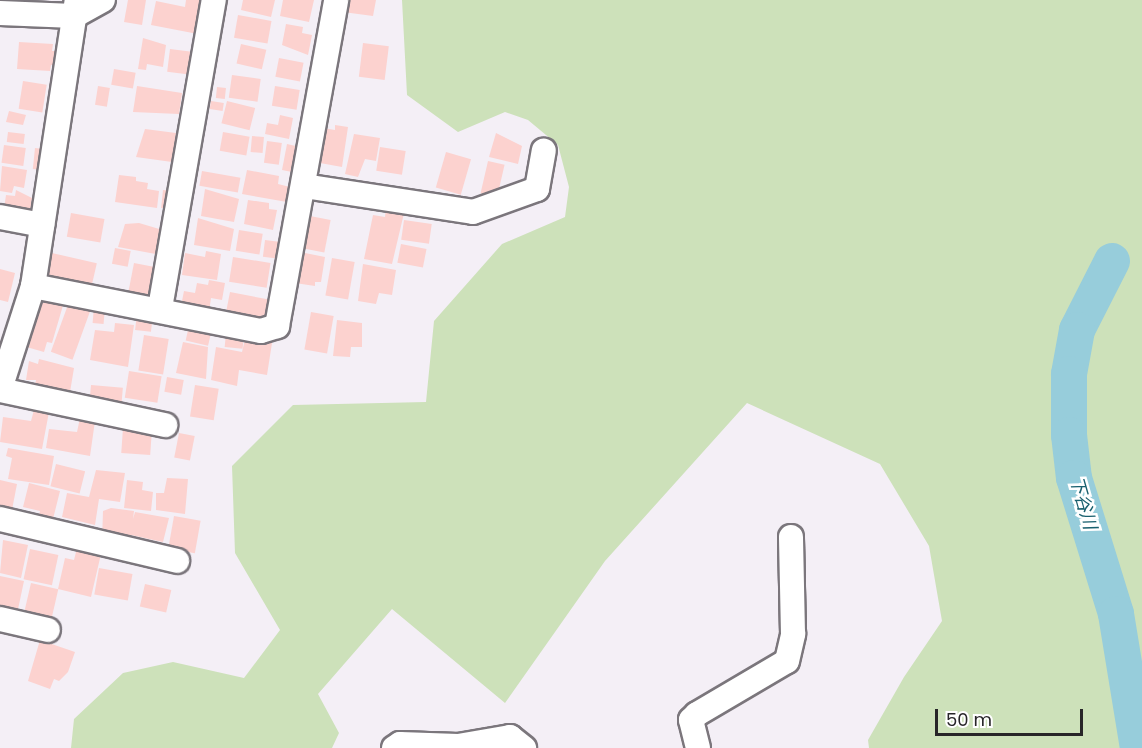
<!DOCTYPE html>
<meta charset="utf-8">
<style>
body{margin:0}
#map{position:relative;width:1142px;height:748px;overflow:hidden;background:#f4eff6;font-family:Poppins,"Noto Sans JP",sans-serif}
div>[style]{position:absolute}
.green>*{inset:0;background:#cde1ba}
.river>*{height:36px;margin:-18px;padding:0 18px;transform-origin:18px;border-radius:18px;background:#97cddb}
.building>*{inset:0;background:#fcd2cf;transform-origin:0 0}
.roads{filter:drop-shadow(2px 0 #7b767c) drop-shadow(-2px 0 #7b767c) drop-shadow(0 2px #7b767c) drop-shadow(0 -2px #7b767c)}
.street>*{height:24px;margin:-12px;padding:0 12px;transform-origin:12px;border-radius:12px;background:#fff}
span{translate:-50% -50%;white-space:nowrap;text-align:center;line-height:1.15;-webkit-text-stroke:5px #fff;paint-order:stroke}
.water-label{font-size:18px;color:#1a616f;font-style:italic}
.scale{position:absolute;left:935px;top:709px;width:148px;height:27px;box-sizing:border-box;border:3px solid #272528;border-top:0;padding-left:8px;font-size:18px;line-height:21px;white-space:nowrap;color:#272528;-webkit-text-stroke:4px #fff;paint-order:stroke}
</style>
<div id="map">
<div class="green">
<i style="clip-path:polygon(402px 0,1142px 0,1142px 748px,869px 748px,868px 740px,904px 677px,942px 621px,929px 546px,880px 464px,747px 403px,605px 561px,505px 703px,392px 609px,318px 694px,339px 733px,332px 748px,71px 748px,74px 719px,123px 673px,173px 662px,244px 678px,280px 630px,235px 553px,232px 466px,293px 405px,426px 402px,434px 321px,502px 244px,565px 217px,569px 187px,558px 145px,528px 120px,505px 112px,458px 132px,407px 95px)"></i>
</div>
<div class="river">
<i style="left:1112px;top:261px;width:77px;rotate:116.9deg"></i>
<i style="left:1077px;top:330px;width:45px;rotate:100.3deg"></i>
<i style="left:1069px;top:374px;width:61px;rotate:90deg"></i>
<i style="left:1069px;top:435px;width:43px;rotate:83.4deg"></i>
<i style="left:1074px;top:478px;width:142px;rotate:72.8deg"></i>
<i style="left:1116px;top:614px;width:136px;rotate:80.7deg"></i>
</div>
<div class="building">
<i style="clip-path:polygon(128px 0,146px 0,142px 25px,124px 22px)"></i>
<i style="clip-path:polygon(186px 0,208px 0,203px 35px,151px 25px,156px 1px,185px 7px)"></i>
<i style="clip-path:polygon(243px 0,275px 0,271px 17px,241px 10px)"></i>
<i style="clip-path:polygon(283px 0,314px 0,309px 22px,280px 16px)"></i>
<i style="clip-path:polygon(344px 0,376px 0,373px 16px,343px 12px)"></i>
<i style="left:238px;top:15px;width:34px;height:23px;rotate:10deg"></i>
<i style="clip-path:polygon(286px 24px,303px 27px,302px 33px,312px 35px,308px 55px,282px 45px)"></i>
<i style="clip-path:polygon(143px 38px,166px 45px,163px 67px,147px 64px,146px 70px,138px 69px)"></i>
<i style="clip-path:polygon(19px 42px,53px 44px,52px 51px,60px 51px,59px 65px,51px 65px,50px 71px,17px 69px)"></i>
<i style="left:363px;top:43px;width:26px;height:34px;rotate:7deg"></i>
<i style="left:241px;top:44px;width:26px;height:20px;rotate:13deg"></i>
<i style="left:170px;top:49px;width:26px;height:23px;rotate:7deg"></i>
<i style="left:279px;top:58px;width:25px;height:19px;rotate:11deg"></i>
<i style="left:114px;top:69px;width:22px;height:16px;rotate:10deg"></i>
<i style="left:232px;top:75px;width:29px;height:23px;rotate:8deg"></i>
<i style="left:23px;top:81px;width:24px;height:28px;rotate:9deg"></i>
<i style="left:98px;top:86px;width:12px;height:19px;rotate:9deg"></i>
<i style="clip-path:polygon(137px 86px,182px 93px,179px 114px,133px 112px)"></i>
<i style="left:275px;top:86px;width:25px;height:20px;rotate:9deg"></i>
<i style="left:217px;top:87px;width:9px;height:11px;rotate:6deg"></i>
<i style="left:211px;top:101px;width:13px;height:8px;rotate:9deg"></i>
<i style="left:227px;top:101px;width:29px;height:23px;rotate:14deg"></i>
<i style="clip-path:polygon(9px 111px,26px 115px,23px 125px,6px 122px)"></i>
<i style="clip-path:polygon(280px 115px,293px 118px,289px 139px,265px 134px,267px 123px,278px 125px)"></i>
<i style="clip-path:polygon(335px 125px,348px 127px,342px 167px,320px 163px,323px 128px,335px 130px)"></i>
<i style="clip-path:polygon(145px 129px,176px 133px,172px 162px,136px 157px)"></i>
<i style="left:8px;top:132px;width:17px;height:10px;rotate:7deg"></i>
<i style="left:223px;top:132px;width:27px;height:19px;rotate:10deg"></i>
<i style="clip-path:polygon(496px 133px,522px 146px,518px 164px,489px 157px)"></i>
<i style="clip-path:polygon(354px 134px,380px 138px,376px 161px,365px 159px,358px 177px,345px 174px)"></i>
<i style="left:252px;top:136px;width:12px;height:16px;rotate:5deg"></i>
<i style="left:267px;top:141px;width:15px;height:22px;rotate:8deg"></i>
<i style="clip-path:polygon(287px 144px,300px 147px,297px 173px,282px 170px)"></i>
<i style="left:4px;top:145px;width:22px;height:18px;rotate:8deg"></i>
<i style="left:380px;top:147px;width:26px;height:24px;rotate:9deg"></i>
<i style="left:35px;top:148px;width:9px;height:21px;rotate:6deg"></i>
<i style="left:446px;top:152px;width:26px;height:37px;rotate:16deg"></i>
<i style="left:488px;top:161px;width:17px;height:33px;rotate:13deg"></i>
<i style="clip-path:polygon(2px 166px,27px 170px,24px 188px,14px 186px,12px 193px,0 191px)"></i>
<i style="clip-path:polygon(247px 170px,279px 176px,278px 184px,290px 187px,287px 202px,242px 194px)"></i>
<i style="left:202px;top:171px;width:39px;height:15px;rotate:10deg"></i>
<i style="clip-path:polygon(119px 175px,136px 177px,136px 181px,148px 183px,147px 189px,159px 191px,157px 208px,115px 202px)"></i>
<i style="clip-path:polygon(205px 189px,239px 199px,234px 222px,201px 216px)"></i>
<i style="clip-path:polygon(16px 190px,32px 198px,30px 213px,4px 209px,6px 195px,15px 196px)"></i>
<i style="left:163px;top:190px;width:10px;height:18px;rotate:6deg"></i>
<i style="clip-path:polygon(248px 200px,269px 203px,269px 209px,277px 210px,273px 230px,244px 224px)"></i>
<i style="clip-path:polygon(386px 207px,405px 209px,392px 264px,364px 259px,373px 215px,385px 217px)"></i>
<i style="left:71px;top:213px;width:34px;height:24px;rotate:10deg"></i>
<i style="left:310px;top:216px;width:21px;height:33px;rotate:11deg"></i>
<i style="clip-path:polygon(198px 218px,234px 229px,230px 251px,194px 245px)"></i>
<i style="left:404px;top:220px;width:28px;height:20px;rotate:8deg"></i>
<i style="clip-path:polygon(139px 223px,166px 231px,161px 255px,118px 247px,125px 224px)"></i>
<i style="left:239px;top:230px;width:24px;height:21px;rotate:9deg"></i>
<i style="left:265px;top:240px;width:16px;height:17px;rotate:7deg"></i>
<i style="left:401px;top:244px;width:26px;height:19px;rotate:11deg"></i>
<i style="left:115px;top:248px;width:16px;height:16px;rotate:11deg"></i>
<i style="clip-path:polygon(206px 251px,221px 254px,217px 280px,182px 275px,185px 253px,205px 257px)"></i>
<i style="clip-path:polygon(300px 252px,325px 257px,321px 282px,315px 282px,315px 286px,295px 283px)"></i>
<i style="left:52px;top:253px;width:46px;height:24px;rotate:13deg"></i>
<i style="left:233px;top:257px;width:38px;height:25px;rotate:9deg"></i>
<i style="left:332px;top:258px;width:23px;height:38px;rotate:10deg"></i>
<i style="left:134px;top:263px;width:25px;height:31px;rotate:11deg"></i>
<i style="clip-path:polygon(363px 264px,396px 270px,392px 295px,379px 293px,376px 304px,358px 301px)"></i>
<i style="clip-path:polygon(0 269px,15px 273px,8px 302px,0 300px)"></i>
<i style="clip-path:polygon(209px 280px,225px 283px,222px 300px,211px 298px,209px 312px,181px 306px,184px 291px,195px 293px,197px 283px,208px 285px)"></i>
<i style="left:230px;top:292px;width:41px;height:24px;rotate:11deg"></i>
<i style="clip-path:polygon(46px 297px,64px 302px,52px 343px,47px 342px,44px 352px,23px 346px,35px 301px,44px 303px)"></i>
<i style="left:69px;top:302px;width:23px;height:53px;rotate:20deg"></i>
<i style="left:94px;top:307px;width:11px;height:16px;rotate:5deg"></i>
<i style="left:311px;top:312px;width:23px;height:38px;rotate:10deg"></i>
<i style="left:137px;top:314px;width:16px;height:16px;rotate:7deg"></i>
<i style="clip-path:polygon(337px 320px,362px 323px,362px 347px,351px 347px,350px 357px,333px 356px)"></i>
<i style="clip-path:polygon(115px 323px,134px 325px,128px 367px,90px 360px,95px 330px,114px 332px)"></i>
<i style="left:189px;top:326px;width:23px;height:15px;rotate:13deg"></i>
<i style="left:226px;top:334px;width:18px;height:13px;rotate:6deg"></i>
<i style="left:144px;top:335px;width:25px;height:36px;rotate:9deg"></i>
<i style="clip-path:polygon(246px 335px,272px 343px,267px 375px,239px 370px,237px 386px,211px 380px,216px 347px,242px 352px)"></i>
<i style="clip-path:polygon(183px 342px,208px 347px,206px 379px,176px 373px)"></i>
<i style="clip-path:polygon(39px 359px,74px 368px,69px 398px,34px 391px,36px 380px,26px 380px,29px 361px,38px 364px)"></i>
<i style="left:129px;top:371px;width:33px;height:27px;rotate:9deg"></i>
<i style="left:167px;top:377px;width:17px;height:15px;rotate:10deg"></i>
<i style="left:91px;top:385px;width:32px;height:17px;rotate:5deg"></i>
<i style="left:195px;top:385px;width:24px;height:32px;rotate:9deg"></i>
<i style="clip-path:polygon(34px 410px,49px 412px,42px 449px,0 442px,3px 417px,31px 421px)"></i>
<i style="clip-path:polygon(80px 418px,95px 421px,90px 456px,46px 448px,49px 429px,77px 432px)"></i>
<i style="left:123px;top:428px;width:29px;height:25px;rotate:4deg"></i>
<i style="left:179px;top:433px;width:16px;height:25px;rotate:11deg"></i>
<i style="clip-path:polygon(8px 448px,54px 456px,49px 485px,8px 479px,12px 458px,6px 456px)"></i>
<i style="left:56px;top:464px;width:30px;height:23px;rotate:14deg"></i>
<i style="clip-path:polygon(96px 470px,125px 473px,120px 502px,99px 499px,95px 525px,62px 517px,67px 493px,89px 497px)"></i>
<i style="clip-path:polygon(167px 478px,188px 479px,185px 514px,156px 510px,156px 493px,164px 493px)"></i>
<i style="clip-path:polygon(0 480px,17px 484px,11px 515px,0 513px)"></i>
<i style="clip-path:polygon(127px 480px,143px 482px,142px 490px,153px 492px,151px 511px,124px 508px)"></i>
<i style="clip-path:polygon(29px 483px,60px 491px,52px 523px,38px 520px,40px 511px,23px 507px)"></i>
<i style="clip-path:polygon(111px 508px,134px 511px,133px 519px,135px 512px,169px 518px,163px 542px,131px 535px,129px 545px,102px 541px,103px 511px)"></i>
<i style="left:174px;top:516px;width:27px;height:33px;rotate:10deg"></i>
<i style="clip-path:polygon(3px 540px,28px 545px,21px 578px,0 573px)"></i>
<i style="clip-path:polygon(77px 548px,101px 554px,91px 597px,58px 589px,65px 558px,74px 560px)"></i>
<i style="left:30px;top:549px;width:29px;height:31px;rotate:12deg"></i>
<i style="left:99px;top:568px;width:34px;height:27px;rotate:10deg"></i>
<i style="clip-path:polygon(0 576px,24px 581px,17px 614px,0 610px)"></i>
<i style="left:31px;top:583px;width:28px;height:35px;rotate:13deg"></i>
<i style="left:145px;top:584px;width:27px;height:23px;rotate:13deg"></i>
<i style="clip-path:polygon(40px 640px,75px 652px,68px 672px,59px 681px,54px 679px,50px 689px,28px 681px)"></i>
</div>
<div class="roads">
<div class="street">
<i style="left:0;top:13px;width:74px;rotate:2.3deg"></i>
<i style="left:74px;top:16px;width:33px;rotate:-29deg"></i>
<i style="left:304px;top:186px;width:171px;rotate:8.7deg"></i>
<i style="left:473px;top:212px;width:68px;rotate:-19.8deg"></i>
<i style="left:537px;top:189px;width:39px;rotate:-80deg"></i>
<i style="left:0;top:217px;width:43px;rotate:10.8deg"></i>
<i style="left:33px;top:286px;width:232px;rotate:11.2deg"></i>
<i style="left:261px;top:331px;width:17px;rotate:-17deg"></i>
<i style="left:277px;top:326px;width:331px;rotate:-79.7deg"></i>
<i style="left:160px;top:308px;width:313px;rotate:-80.1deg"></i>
<i style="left:0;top:389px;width:108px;rotate:-72.2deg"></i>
<i style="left:33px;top:286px;width:289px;rotate:-81.3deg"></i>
<i style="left:0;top:390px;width:169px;rotate:12deg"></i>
<i style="left:0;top:519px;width:182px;rotate:13.3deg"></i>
<i style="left:0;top:619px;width:49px;rotate:12.9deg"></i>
<i style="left:394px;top:748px;width:7px;rotate:-34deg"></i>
<i style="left:400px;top:744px;width:58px;rotate:2deg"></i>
<i style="left:458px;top:746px;width:53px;rotate:-9.8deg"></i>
<i style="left:510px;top:737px;width:18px;rotate:38deg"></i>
<i style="left:698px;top:748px;width:29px;rotate:-104deg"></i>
<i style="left:691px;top:720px;width:8px;rotate:-45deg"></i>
<i style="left:697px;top:714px;width:104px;rotate:-30.5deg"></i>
<i style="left:787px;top:661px;width:28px;rotate:-77deg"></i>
<i style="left:793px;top:634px;width:97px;rotate:-91.2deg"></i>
</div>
</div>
<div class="water-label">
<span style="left:1083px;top:503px;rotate:74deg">下谷川</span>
</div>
<div class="scale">50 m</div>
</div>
